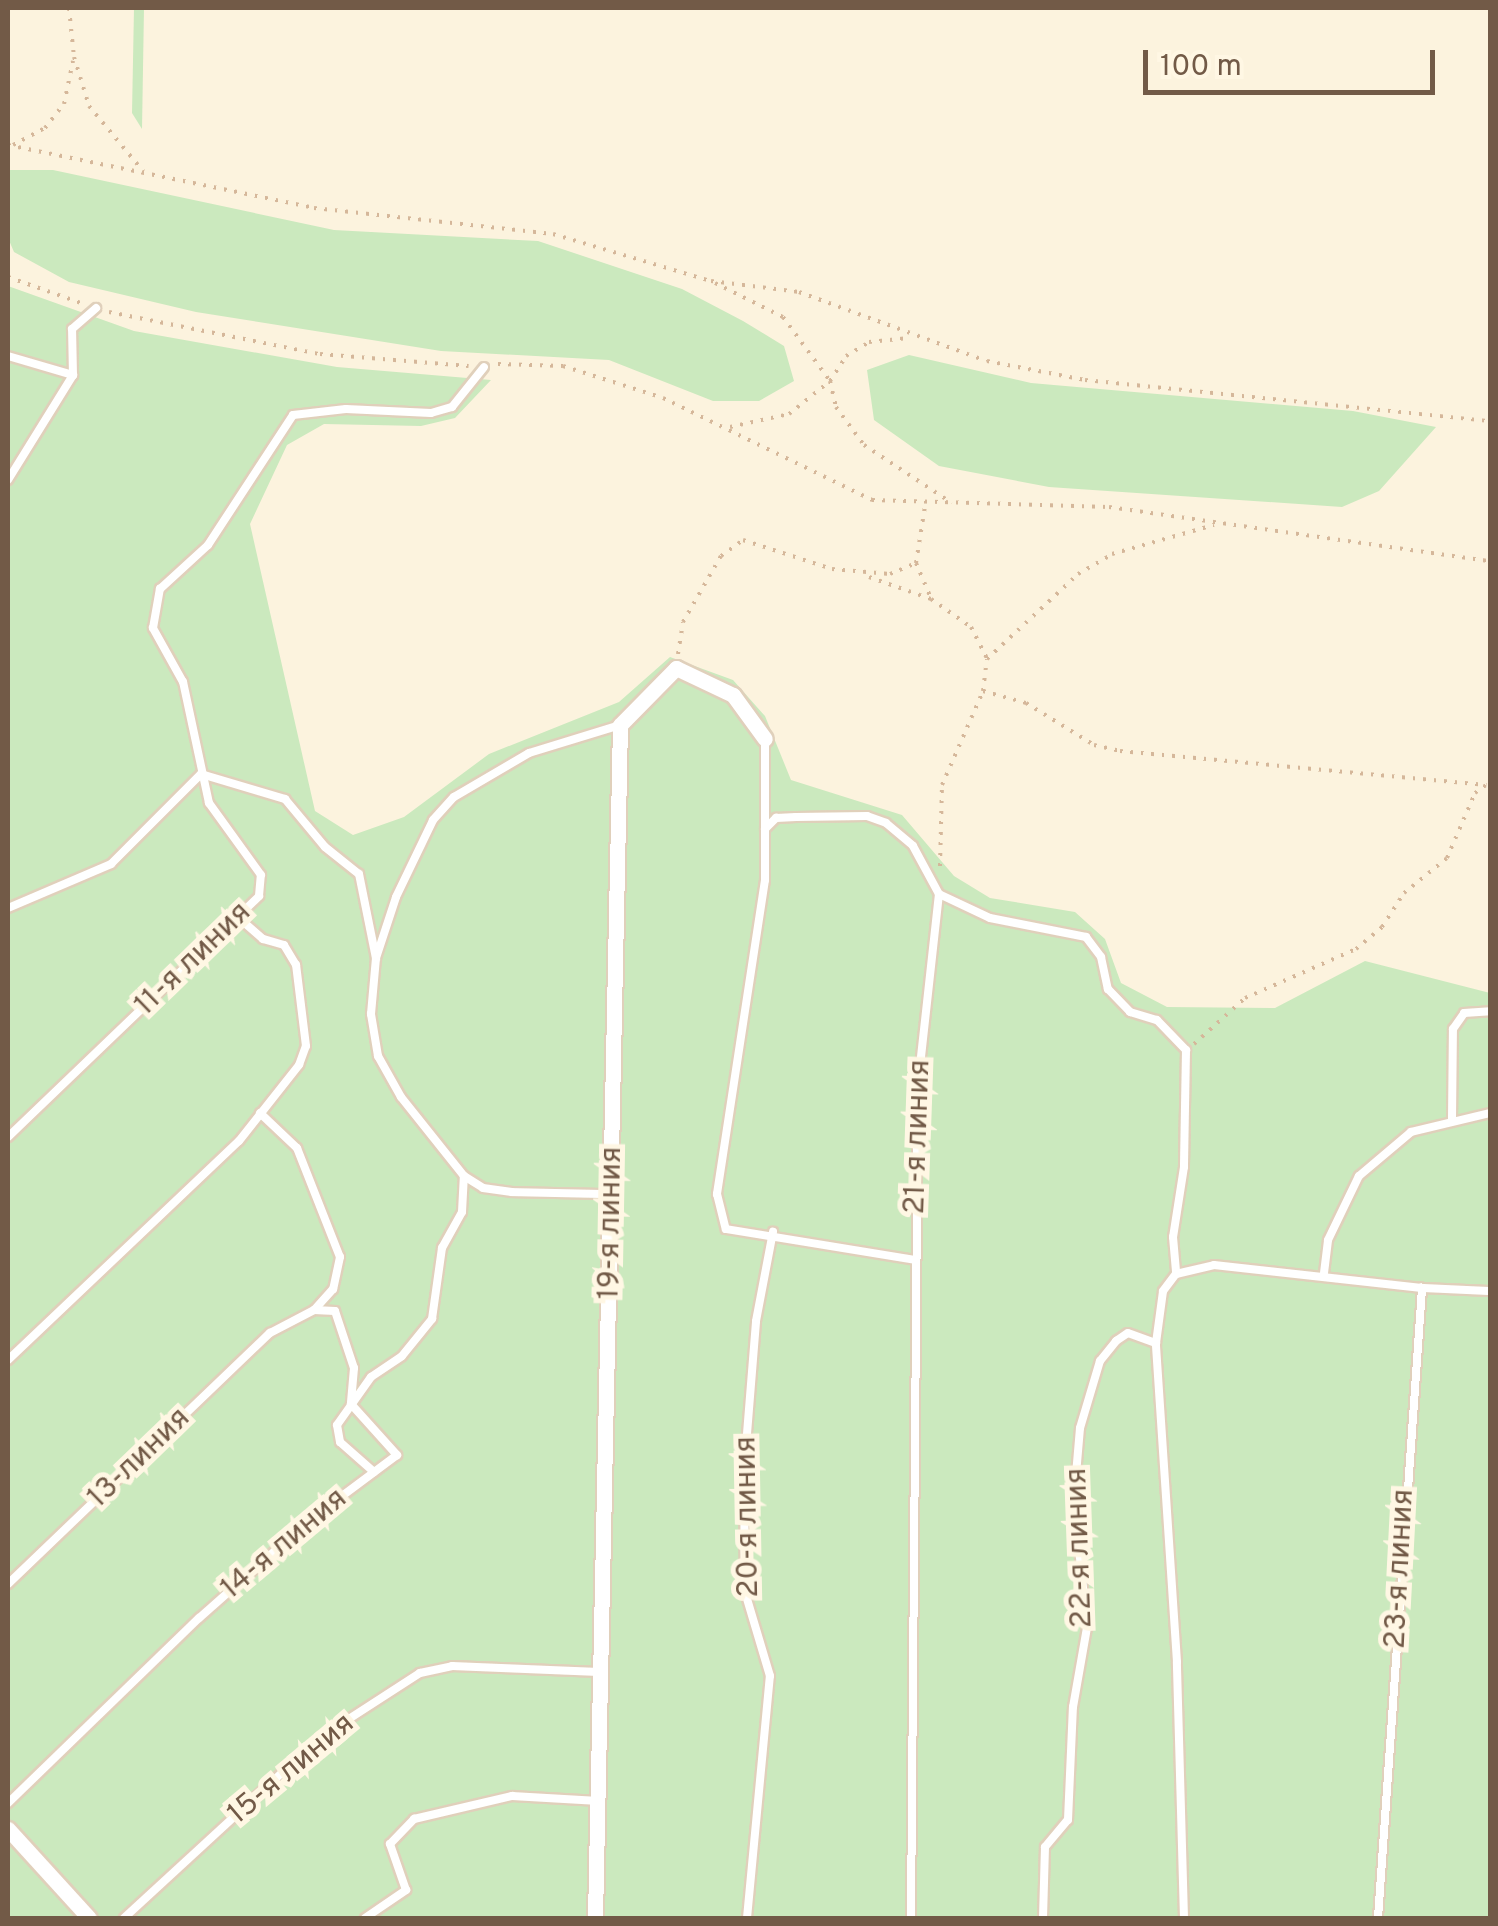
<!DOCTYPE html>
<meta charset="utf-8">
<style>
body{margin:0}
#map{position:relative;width:1498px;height:1926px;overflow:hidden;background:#fcf3de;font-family:Overpass,sans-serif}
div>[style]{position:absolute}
.green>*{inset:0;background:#cbe9be}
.path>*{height:4px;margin-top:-2px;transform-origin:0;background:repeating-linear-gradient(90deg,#d5b79a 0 2.5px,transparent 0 10.5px)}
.roads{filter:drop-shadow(2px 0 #e0d0bb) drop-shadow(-2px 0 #e0d0bb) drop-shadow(0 2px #e0d0bb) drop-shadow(0 -2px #e0d0bb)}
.lane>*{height:8px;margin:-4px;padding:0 4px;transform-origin:4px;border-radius:4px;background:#fff}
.street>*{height:15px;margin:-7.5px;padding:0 7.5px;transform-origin:7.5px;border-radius:7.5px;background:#fff}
span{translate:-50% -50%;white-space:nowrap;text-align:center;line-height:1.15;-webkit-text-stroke:10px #fff7e4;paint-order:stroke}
.street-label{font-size:30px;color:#725a47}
.frame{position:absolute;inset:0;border:10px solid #725a47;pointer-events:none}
.scale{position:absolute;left:1143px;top:50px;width:292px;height:45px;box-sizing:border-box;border:5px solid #725a47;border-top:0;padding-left:12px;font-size:30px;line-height:35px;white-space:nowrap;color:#725a47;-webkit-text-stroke:8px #fff7e4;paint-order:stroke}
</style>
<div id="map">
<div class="green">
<i style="clip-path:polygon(134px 8px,144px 8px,142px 129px,132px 113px)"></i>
<i style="clip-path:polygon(8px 170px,53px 170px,334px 230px,538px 241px,682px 289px,743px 321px,784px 346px,794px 381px,759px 401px,713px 401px,609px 360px,441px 351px,196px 312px,69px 282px,14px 252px,8px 238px)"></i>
<i style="clip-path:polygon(8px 286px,134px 331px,337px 367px,491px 380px,455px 418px,421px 426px,324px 424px,287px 445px,250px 524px,315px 811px,353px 835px,404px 817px,489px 754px,619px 702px,670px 657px,733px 680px,765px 716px,791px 780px,902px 815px,954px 876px,990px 898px,1075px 912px,1105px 939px,1121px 983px,1167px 1007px,1275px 1008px,1365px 961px,1490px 993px,1490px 1918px,8px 1918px)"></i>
<i style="clip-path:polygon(909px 355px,1031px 383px,1353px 411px,1436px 427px,1379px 491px,1342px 507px,1049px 487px,939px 466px,874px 420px,867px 370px)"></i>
</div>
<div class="path">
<i style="left:69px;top:8px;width:49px;rotate:84.2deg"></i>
<i style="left:74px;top:57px;width:51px;rotate:73deg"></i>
<i style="left:89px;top:106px;width:85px;rotate:50.3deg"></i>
<i style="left:8px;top:145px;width:312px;rotate:11.6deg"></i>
<i style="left:314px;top:208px;width:240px;rotate:6.2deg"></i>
<i style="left:553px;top:234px;width:165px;rotate:16.6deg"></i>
<i style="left:711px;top:281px;width:89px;rotate:7.1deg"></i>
<i style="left:799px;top:292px;width:200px;rotate:20.2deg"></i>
<i style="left:987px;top:361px;width:100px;rotate:11deg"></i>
<i style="left:1085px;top:380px;width:407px;rotate:5.8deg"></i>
<i style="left:13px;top:145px;width:36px;rotate:-28deg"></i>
<i style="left:45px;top:128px;width:31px;rotate:-52deg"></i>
<i style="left:64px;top:104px;width:44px;rotate:-78.2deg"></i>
<i style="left:8px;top:277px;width:77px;rotate:19.6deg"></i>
<i style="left:715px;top:283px;width:76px;rotate:26.6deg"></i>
<i style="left:783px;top:317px;width:79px;rotate:53.7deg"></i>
<i style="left:830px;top:381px;width:27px;rotate:77deg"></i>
<i style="left:836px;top:407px;width:47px;rotate:53.6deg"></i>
<i style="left:864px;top:445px;width:105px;rotate:33.4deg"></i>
<i style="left:109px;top:312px;width:215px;rotate:11.3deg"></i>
<i style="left:320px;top:354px;width:149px;rotate:4.6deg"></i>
<i style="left:498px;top:364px;width:65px;rotate:1.8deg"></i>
<i style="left:563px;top:366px;width:105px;rotate:17.7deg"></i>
<i style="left:663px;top:398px;width:233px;rotate:26deg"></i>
<i style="left:872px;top:500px;width:237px;rotate:1.7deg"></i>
<i style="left:1109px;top:507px;width:385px;rotate:8.1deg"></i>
<i style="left:730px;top:427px;width:60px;rotate:-12.4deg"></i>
<i style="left:789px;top:414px;width:53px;rotate:-38.8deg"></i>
<i style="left:830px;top:381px;width:30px;rotate:-57deg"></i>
<i style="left:846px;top:356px;width:27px;rotate:-31deg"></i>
<i style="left:869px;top:342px;width:40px;rotate:-5.7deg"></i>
<i style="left:916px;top:563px;width:39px;rotate:67deg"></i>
<i style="left:869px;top:577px;width:66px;rotate:19.5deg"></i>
<i style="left:931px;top:599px;width:49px;rotate:35deg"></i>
<i style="left:971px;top:627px;width:36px;rotate:63deg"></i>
<i style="left:678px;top:654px;width:32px;rotate:-81deg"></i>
<i style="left:683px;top:622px;width:76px;rotate:-60.1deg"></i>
<i style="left:721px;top:556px;width:27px;rotate:-36deg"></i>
<i style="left:743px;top:540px;width:94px;rotate:18deg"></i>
<i style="left:832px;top:569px;width:58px;rotate:4.9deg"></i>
<i style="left:890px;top:574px;width:28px;rotate:-23deg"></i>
<i style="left:916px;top:563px;width:58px;rotate:-81deg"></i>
<i style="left:983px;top:691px;width:45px;rotate:15.6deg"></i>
<i style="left:1026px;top:703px;width:80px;rotate:31.7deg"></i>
<i style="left:1094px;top:745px;width:27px;rotate:13deg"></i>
<i style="left:1120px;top:751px;width:368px;rotate:5.3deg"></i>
<i style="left:940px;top:866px;width:81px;rotate:-88.6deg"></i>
<i style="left:942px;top:785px;width:103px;rotate:-66.4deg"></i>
<i style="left:983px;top:691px;width:32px;rotate:-83deg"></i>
<i style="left:987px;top:659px;width:125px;rotate:-43deg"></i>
<i style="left:1078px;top:574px;width:39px;rotate:-30deg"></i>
<i style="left:1112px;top:554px;width:106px;rotate:-15.9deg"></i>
<i style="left:1194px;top:1044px;width:69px;rotate:-42deg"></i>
<i style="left:1245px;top:998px;width:121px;rotate:-23.8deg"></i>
<i style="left:1356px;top:949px;width:34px;rotate:-40deg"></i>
<i style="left:1382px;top:927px;width:40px;rotate:-57.1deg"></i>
<i style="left:1404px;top:893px;width:55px;rotate:-39.1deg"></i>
<i style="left:1447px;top:858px;width:71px;rotate:-66.7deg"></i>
<i style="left:1475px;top:793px;width:19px;rotate:-36deg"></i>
</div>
<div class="roads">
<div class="lane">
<i style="left:8px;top:356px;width:68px;rotate:16.3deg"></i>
<i style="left:8px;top:480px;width:123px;rotate:-58.2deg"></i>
<i style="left:73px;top:375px;width:46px;rotate:-91.2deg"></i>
<i style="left:72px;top:329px;width:32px;rotate:-41deg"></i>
<i style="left:765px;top:739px;width:141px;rotate:90deg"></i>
<i style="left:765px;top:880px;width:318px;rotate:98.7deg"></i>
<i style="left:717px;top:1194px;width:36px;rotate:76deg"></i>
<i style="left:726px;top:1229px;width:192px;rotate:9.3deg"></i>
<i style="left:765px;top:829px;width:16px;rotate:-45deg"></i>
<i style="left:776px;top:818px;width:20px;rotate:-3deg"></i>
<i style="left:796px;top:817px;width:71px;rotate:-0.8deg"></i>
<i style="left:867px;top:816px;width:20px;rotate:20deg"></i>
<i style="left:886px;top:823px;width:35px;rotate:40deg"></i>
<i style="left:913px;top:846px;width:55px;rotate:61.6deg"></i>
<i style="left:8px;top:908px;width:112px;rotate:-23.1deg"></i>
<i style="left:111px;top:864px;width:127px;rotate:-45deg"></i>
<i style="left:201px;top:774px;width:88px;rotate:16.6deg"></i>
<i style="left:285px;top:799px;width:62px;rotate:50.2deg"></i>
<i style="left:325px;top:847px;width:43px;rotate:38.5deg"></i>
<i style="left:359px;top:874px;width:86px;rotate:78.6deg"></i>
<i style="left:260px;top:1113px;width:51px;rotate:43.4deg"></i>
<i style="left:297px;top:1148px;width:117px;rotate:68.5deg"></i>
<i style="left:340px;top:1257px;width:33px;rotate:102deg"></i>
<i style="left:333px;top:1289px;width:28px;rotate:132deg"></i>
<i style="left:1452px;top:1119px;width:90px;rotate:-89.4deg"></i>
<i style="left:1453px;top:1029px;width:19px;rotate:-55deg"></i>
<i style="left:1464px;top:1013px;width:26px;rotate:-4deg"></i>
<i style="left:8px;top:1137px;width:348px;rotate:-43.8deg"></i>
<i style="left:259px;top:896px;width:21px;rotate:-85deg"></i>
<i style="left:261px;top:875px;width:89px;rotate:-125.8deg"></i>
<i style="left:209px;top:803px;width:124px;rotate:-102.1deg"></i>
<i style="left:183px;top:682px;width:62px;rotate:-119.1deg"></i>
<i style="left:153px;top:628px;width:40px;rotate:-80deg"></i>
<i style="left:160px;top:589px;width:65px;rotate:-42.5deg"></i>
<i style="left:208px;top:545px;width:155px;rotate:-56.8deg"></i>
<i style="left:293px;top:415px;width:53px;rotate:-6.5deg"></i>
<i style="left:346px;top:409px;width:85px;rotate:2.7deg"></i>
<i style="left:431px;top:413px;width:22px;rotate:-16deg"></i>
<i style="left:452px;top:407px;width:51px;rotate:-51.3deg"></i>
<i style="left:464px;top:1176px;width:101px;rotate:-128.6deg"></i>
<i style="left:401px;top:1097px;width:47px;rotate:-119.3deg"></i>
<i style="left:378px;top:1056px;width:43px;rotate:-99.5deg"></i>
<i style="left:371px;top:1014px;width:56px;rotate:-84.9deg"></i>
<i style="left:376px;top:958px;width:64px;rotate:-71.8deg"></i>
<i style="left:396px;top:897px;width:85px;rotate:-64.3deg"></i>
<i style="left:433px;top:820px;width:31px;rotate:-48deg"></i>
<i style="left:454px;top:797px;width:87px;rotate:-30.4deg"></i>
<i style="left:529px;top:753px;width:95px;rotate:-17.1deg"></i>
<i style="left:1324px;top:1273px;width:33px;rotate:-83deg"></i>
<i style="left:1328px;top:1240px;width:71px;rotate:-64.2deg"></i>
<i style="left:1359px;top:1176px;width:68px;rotate:-40.2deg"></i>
<i style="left:1411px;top:1132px;width:81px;rotate:-13.5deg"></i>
<i style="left:8px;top:1360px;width:318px;rotate:-43.5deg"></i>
<i style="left:239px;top:1141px;width:97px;rotate:-51.7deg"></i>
<i style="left:299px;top:1065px;width:20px;rotate:-70deg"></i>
<i style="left:306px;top:1046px;width:82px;rotate:-97deg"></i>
<i style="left:296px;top:965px;width:23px;rotate:-121deg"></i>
<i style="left:284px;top:945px;width:22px;rotate:-164deg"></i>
<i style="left:263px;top:939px;width:33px;rotate:-139deg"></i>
<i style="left:374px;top:1472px;width:45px;rotate:-138.6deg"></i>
<i style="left:340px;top:1442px;width:17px;rotate:-100deg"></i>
<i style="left:337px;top:1425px;width:59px;rotate:-54.7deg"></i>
<i style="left:371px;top:1377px;width:37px;rotate:-34deg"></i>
<i style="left:402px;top:1356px;width:48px;rotate:-51deg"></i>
<i style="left:432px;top:1319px;width:72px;rotate:-82deg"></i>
<i style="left:442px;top:1248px;width:41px;rotate:-60.9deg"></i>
<i style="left:462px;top:1212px;width:36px;rotate:-87deg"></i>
<i style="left:464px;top:1176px;width:22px;rotate:32deg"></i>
<i style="left:483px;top:1188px;width:29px;rotate:8deg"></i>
<i style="left:512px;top:1192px;width:98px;rotate:1.2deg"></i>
<i style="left:8px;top:1584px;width:363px;rotate:-43.8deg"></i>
<i style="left:270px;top:1333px;width:50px;rotate:-27.6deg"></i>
<i style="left:314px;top:1310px;width:21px;rotate:3deg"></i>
<i style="left:335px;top:1311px;width:60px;rotate:71.6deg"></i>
<i style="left:354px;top:1368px;width:36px;rotate:95deg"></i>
<i style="left:351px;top:1404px;width:69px;rotate:48deg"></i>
<i style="left:397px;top:1455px;width:107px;rotate:143.3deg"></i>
<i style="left:311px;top:1519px;width:149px;rotate:138.5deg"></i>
<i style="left:199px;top:1618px;width:266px;rotate:135.9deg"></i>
<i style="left:124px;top:1918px;width:268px;rotate:-42.6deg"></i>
<i style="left:321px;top:1737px;width:118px;rotate:-32.9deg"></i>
<i style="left:420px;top:1673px;width:33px;rotate:-12deg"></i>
<i style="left:452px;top:1666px;width:147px;rotate:2.3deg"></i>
<i style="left:365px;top:1918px;width:50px;rotate:-34.3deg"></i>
<i style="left:406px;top:1890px;width:49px;rotate:-109.2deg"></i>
<i style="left:390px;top:1844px;width:35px;rotate:-46deg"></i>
<i style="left:414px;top:1819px;width:101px;rotate:-13.2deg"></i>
<i style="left:512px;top:1796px;width:87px;rotate:3.3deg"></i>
<i style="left:747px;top:1918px;width:243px;rotate:-84.6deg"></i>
<i style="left:770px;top:1676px;width:88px;rotate:-106.6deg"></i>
<i style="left:745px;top:1592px;width:121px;rotate:-90.5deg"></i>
<i style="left:744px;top:1471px;width:150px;rotate:-85.4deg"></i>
<i style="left:756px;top:1321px;width:91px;rotate:-79.2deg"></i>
<i style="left:911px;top:1918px;width:834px;rotate:-89.52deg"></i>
<i style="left:918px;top:1084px;width:191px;rotate:-83.7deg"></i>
<i style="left:939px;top:894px;width:56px;rotate:25.2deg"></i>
<i style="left:990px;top:918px;width:98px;rotate:11.2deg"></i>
<i style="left:1086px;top:937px;width:25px;rotate:53deg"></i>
<i style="left:1101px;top:957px;width:33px;rotate:78deg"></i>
<i style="left:1108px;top:989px;width:32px;rotate:46deg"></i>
<i style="left:1130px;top:1012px;width:28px;rotate:17deg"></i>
<i style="left:1157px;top:1020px;width:42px;rotate:46deg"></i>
<i style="left:1186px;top:1050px;width:117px;rotate:91deg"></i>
<i style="left:1184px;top:1167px;width:71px;rotate:98.9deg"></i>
<i style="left:1173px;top:1237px;width:37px;rotate:85deg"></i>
<i style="left:1043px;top:1918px;width:71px;rotate:-88.4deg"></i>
<i style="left:1045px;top:1847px;width:35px;rotate:-50deg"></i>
<i style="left:1068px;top:1820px;width:113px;rotate:-87.5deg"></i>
<i style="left:1073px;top:1707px;width:80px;rotate:-80deg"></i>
<i style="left:1087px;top:1628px;width:131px;rotate:-95.7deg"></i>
<i style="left:1074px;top:1498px;width:70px;rotate:-85.1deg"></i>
<i style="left:1080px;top:1428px;width:70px;rotate:-73.4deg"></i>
<i style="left:1100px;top:1361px;width:26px;rotate:-51deg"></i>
<i style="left:1116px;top:1341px;width:14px;rotate:-34deg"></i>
<i style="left:1128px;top:1333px;width:30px;rotate:20deg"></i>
<i style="left:1184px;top:1918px;width:256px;rotate:-91.6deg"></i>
<i style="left:1177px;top:1662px;width:320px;rotate:-93.8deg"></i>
<i style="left:1156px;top:1343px;width:52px;rotate:-82.3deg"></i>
<i style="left:1163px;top:1291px;width:21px;rotate:-53deg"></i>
<i style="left:1176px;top:1274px;width:39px;rotate:-13deg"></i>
<i style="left:1214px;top:1265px;width:209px;rotate:6.3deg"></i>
<i style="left:1378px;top:1918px;width:632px;rotate:-86deg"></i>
<i style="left:1422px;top:1288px;width:68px;rotate:2.5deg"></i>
</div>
<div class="street">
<i style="left:8px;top:1829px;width:120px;rotate:47.7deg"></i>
<i style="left:595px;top:1918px;width:1193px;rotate:-88.8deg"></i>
<i style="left:620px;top:725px;width:80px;rotate:-45.5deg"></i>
<i style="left:676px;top:668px;width:63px;rotate:25.3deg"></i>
<i style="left:733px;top:695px;width:54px;rotate:54deg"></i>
</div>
</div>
<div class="street-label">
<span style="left:194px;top:960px;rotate:-44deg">11-я линия</span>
<span style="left:919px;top:1137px;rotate:-88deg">21-я линия</span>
<span style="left:612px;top:1223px;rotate:-89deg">19-я линия</span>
<span style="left:140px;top:1459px;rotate:-44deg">13-линия</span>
<span style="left:749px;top:1517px;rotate:-91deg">20-я линия</span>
<span style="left:285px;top:1545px;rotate:-40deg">14-я линия</span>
<span style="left:1081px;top:1548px;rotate:-92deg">22-я линия</span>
<span style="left:1401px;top:1569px;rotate:-87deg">23-я линия</span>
<span style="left:292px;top:1770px;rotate:-40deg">15-я линия</span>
</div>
<div class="frame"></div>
<div class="scale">100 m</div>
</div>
